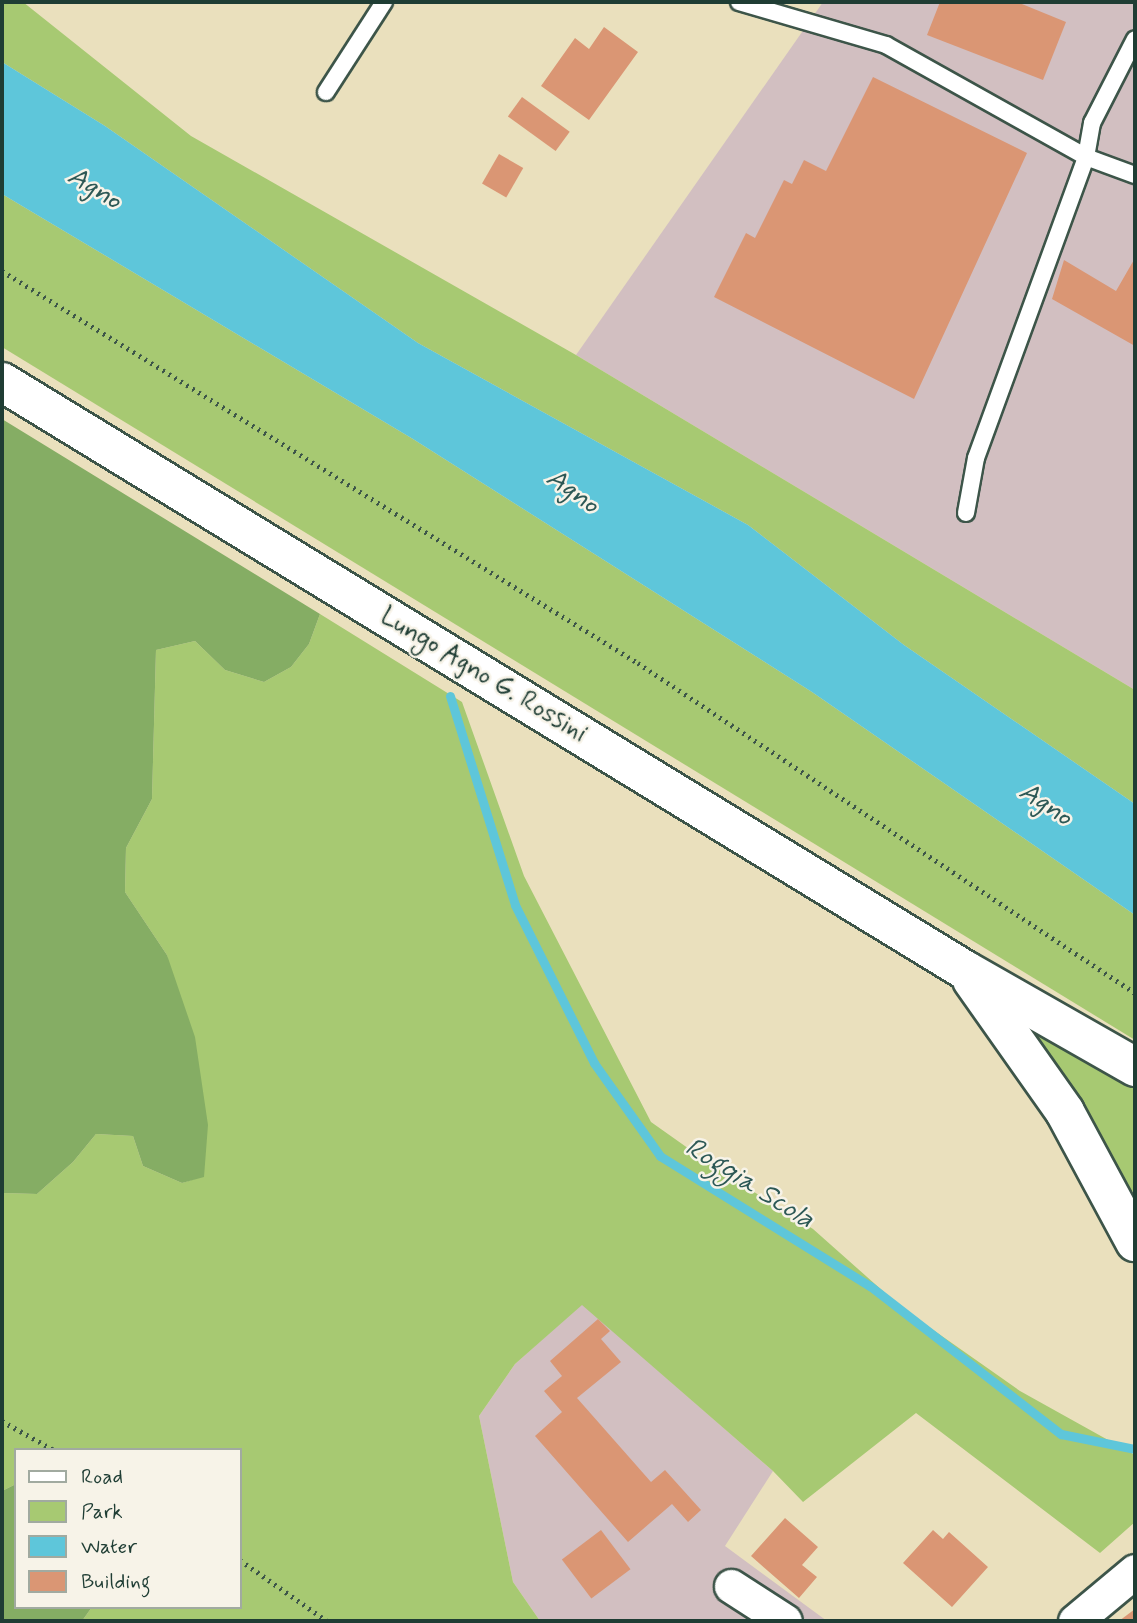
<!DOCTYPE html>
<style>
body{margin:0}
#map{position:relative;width:1137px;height:1623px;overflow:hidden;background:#eae0bd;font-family:Mynerve,sans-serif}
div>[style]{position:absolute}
.industrial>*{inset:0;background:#d2bfc1}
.green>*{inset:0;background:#a7c972}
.forest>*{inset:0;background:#85ad64}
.water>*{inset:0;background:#5ec6da}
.stream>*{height:9px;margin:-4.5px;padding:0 4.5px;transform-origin:4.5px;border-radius:4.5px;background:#5ec6da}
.building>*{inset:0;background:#da9674;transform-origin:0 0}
.path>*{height:4.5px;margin-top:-2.25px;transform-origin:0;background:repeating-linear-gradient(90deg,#3d5549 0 2px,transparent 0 7px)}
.roads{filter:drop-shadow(2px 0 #3d5549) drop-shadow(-2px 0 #3d5549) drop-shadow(0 2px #3d5549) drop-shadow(0 -2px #3d5549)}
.service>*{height:16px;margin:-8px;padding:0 8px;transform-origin:8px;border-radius:8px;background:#fff}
.minor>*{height:33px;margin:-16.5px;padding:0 16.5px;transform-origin:16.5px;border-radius:16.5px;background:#fff}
.secondary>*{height:38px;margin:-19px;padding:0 19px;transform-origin:19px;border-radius:19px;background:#fff}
span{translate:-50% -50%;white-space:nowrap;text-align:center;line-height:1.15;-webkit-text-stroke:5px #f7f3e8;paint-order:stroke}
.street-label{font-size:26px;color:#1f3d34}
.water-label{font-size:28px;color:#2c5855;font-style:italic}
.frame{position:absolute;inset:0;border:4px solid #1f3d34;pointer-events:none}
.legend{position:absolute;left:14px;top:1448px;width:228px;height:161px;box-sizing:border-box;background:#f7f3e8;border:2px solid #a1aaa0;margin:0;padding:9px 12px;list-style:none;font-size:21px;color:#1f3d34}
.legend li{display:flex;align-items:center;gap:14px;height:35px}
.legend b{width:35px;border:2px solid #a1aaa0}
</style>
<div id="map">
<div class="industrial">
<i style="clip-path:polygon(823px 2px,1135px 2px,1135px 690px,576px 355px)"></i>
<i style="clip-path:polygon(582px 1304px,773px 1471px,725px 1546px,827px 1621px,540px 1621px,513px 1582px,479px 1416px,515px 1364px)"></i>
</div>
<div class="green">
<i style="clip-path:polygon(2px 2px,23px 2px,191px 136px,576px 355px,1135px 690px,1135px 804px,904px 645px,748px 525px,418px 343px,105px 126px,2px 62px)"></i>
<i style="clip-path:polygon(2px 194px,413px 439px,812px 692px,1135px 915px,1135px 1040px,2px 347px)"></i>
<i style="clip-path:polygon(320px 614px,462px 702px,524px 876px,651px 1122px,716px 1168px,813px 1229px,902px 1308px,1020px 1391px,1135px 1455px,1135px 1522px,1100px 1553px,916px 1413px,803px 1502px,773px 1471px,582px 1305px,515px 1364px,479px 1416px,513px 1582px,540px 1621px,82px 1621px,92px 1607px,240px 1607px,240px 1450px,16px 1450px,16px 1484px,2px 1491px,2px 1193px,37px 1194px,73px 1162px,96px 1134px,133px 1136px,143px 1166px,182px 1183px,204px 1176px,167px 955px,125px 892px,126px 848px,152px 799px,156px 650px,195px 641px,225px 670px,264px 682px,291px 667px,309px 644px)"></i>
<i style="clip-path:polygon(1006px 1002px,1135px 1080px,1135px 1187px,1129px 1197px)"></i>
</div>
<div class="forest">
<i style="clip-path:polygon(2px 419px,320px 614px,309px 644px,291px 667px,264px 682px,225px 670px,195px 641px,156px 650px,152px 799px,126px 848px,125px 892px,167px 955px,195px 1037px,208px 1125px,204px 1177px,182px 1183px,143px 1166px,133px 1136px,96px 1134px,73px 1162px,37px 1194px,2px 1193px)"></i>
<i style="clip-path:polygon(16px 1484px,16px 1607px,92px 1607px,82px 1621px,2px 1621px,2px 1491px)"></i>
</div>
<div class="water">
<i style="clip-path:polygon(2px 62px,105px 126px,418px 343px,748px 525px,904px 645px,1135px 804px,1135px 915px,812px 692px,413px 439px,2px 194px)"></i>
</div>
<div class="stream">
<i style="left:450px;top:696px;width:219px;rotate:72.7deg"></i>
<i style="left:515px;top:905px;width:177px;rotate:63.4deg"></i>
<i style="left:594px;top:1063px;width:114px;rotate:54.6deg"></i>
<i style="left:660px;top:1156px;width:247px;rotate:31.8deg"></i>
<i style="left:870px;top:1286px;width:242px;rotate:37.8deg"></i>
<i style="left:1061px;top:1434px;width:76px;rotate:11.5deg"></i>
</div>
<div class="building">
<i style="clip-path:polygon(940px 2px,1017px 2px,1066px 22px,1043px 80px,927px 35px)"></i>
<i style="clip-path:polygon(604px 27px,638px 52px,589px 120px,541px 86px,575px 38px,589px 49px)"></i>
<i style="clip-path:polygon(873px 77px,1027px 153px,914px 399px,714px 297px,746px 233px,755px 238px,784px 180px,792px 184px,804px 160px,826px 171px)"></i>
<i style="left:522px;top:97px;width:59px;height:24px;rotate:36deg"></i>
<i style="left:499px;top:154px;width:28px;height:34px;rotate:30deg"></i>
<i style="clip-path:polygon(1135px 258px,1135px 346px,1052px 299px,1064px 260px,1116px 291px)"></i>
<i style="clip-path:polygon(598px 1319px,610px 1331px,601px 1339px,621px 1362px,577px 1398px,651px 1482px,665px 1470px,701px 1510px,688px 1522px,672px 1504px,628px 1542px,535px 1436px,562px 1412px,544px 1391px,562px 1376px,550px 1361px)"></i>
<i style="clip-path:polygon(785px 1518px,818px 1547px,802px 1565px,817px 1577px,799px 1598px,751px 1556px)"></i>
<i style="left:601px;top:1530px;width:49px;height:49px;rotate:53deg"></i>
<i style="clip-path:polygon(933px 1530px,943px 1539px,949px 1532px,988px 1567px,952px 1607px,903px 1563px)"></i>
<i style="clip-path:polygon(1135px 1609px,1135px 1621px,1119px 1621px)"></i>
</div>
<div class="path">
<i style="left:2px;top:271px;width:747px;rotate:31.65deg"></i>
<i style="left:638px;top:663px;width:597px;rotate:33.58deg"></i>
<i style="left:2px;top:1421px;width:60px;rotate:29.1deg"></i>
<i style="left:240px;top:1560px;width:106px;rotate:35deg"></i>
</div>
<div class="roads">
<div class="service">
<i style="left:739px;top:2px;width:153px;rotate:16.3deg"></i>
<i style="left:886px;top:45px;width:229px;rotate:29.2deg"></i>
<i style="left:1086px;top:157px;width:35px;rotate:-80deg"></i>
<i style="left:1092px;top:123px;width:94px;rotate:-62.9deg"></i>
<i style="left:326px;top:92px;width:107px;rotate:-57.2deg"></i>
<i style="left:966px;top:513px;width:56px;rotate:-79.7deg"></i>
<i style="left:976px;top:458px;width:320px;rotate:-69.9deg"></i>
<i style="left:1086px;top:157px;width:52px;rotate:20.2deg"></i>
</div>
<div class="minor">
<i style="left:731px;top:1586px;width:64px;rotate:32.9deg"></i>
<i style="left:1075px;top:1621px;width:78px;rotate:-39.8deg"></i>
</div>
<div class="secondary">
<i style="left:2px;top:382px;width:1128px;rotate:31.41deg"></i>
<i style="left:965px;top:970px;width:196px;rotate:29.7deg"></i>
<i style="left:972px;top:980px;width:161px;rotate:54.8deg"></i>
<i style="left:1065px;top:1112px;width:148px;rotate:61.7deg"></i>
</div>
</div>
<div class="street-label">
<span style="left:483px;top:676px;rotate:31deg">Lungo Agno G. Rossini</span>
</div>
<div class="water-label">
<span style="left:94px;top:189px;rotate:31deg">Agno</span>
<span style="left:572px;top:492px;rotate:35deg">Agno</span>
<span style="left:1045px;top:805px;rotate:33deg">Agno</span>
<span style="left:749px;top:1184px;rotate:32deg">Roggia Scola</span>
</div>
<div class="frame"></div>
<ul class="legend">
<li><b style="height:9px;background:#fff"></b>Road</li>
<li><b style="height:19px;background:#a7c972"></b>Park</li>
<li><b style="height:19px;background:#5ec6da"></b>Water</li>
<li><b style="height:19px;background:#da9674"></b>Building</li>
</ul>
</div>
